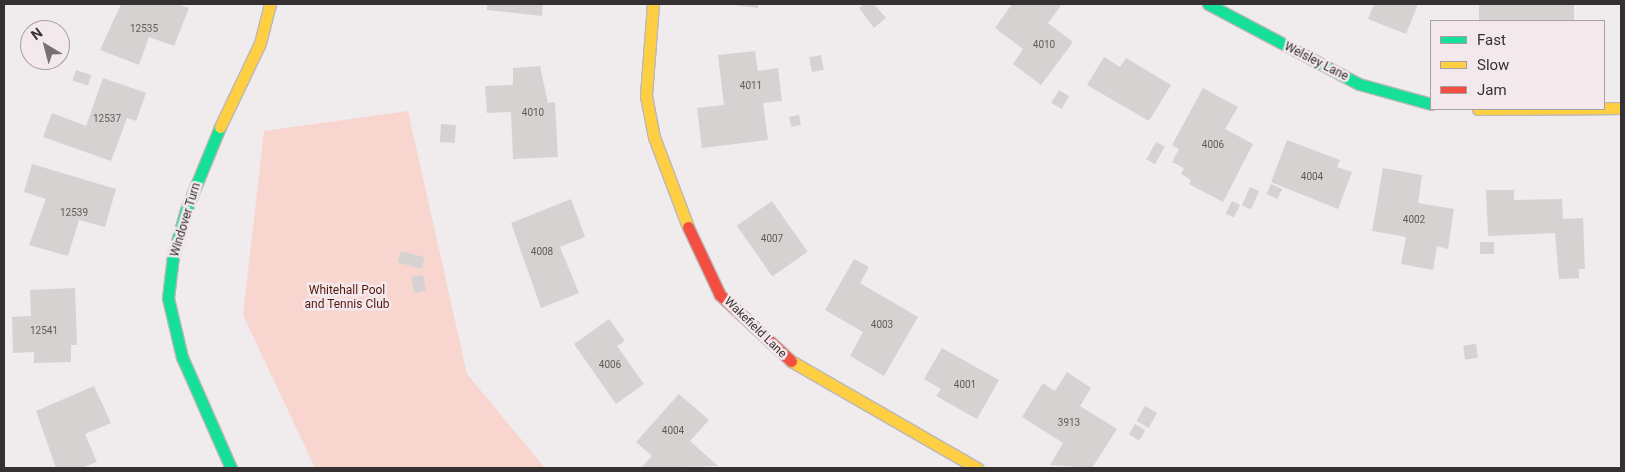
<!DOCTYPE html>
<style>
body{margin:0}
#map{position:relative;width:1625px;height:472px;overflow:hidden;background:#f0ebed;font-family:Roboto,sans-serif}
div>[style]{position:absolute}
.green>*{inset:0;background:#f8d6cf}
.building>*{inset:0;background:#d6d2d2;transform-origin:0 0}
.roads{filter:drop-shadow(1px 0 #bcb7b9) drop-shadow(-1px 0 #bcb7b9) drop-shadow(0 1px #bcb7b9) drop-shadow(0 -1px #bcb7b9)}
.fast>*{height:11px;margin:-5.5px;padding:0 5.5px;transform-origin:5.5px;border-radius:5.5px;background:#16e098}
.slow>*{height:11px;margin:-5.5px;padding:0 5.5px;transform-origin:5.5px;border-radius:5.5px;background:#ffcf43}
.jam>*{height:11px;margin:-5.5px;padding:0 5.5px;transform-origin:5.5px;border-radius:5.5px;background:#f24e42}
span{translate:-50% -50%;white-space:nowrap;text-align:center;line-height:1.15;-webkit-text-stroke:5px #f3e8ec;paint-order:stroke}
.number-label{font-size:10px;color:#605c5c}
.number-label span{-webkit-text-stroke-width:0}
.street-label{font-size:12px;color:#353132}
.park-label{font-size:12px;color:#56180b}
.frame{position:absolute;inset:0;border:5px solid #353132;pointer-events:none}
.legend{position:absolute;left:1430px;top:20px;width:175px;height:90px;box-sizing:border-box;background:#f3e8ec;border:1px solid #a79fa2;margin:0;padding:6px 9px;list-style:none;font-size:15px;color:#353132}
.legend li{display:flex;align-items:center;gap:10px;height:25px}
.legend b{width:25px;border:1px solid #a79fa2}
.north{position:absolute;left:20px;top:20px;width:50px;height:50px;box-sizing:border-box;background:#f3e8ec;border:1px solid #a79fa2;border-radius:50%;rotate:323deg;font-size:14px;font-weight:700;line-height:20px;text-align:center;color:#353132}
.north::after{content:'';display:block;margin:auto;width:18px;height:22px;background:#767273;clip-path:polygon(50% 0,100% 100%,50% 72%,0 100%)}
</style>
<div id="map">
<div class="green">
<i style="clip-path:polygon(408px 111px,467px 374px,545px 468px,315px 468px,243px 315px,264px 131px)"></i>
</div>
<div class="building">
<i style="clip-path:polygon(121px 4px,177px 4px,189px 8px,174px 46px,149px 37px,139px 65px,100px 50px)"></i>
<i style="clip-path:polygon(487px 4px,543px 4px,542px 16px,487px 10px)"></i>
<i style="clip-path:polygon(725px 4px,758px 4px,758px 8px)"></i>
<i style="clip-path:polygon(864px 4px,874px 4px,886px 18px,874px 28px,859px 8px)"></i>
<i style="clip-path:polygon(1012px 4px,1062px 4px,1048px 23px,1073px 42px,1041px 85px,1013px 64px,1023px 49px,995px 28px)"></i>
<i style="clip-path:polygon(1374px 4px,1418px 4px,1406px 34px,1368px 19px)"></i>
<i style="left:1479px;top:4px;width:95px;height:17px"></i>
<i style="clip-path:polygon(755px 51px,758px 71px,778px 68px,782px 101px,763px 103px,768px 140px,702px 148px,697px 108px,724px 105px,718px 55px)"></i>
<i style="left:821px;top:55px;width:15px;height:12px;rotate:79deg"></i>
<i style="clip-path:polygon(1104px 57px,1120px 67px,1126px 58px,1171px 85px,1149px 121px,1087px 85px)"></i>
<i style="clip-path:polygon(540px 66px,548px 103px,555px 102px,558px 157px,513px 159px,511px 112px,487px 113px,485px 86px,513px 85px,513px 68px)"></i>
<i style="left:76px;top:70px;width:16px;height:11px;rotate:18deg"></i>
<i style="clip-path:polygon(103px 78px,146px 93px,136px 121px,127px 118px,111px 161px,43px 137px,52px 113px,86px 126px)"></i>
<i style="clip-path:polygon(1203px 88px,1238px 107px,1225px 129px,1253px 144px,1223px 202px,1189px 184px,1191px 180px,1181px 174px,1184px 168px,1172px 162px,1179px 149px,1172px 145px)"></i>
<i style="left:1059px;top:90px;width:12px;height:15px;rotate:31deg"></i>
<i style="left:799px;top:115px;width:10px;height:10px;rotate:79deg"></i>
<i style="left:441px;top:124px;width:15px;height:18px;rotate:4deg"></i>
<i style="clip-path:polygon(1287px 140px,1340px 160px,1337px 167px,1352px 172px,1338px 209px,1271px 182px)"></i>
<i style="left:1156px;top:142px;width:10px;height:20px;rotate:29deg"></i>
<i style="clip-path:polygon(32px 164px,116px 189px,105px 227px,79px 220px,68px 256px,29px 245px,46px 199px,24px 192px)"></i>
<i style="clip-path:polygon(1383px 168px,1422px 175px,1418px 203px,1454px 209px,1448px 249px,1437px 246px,1433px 270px,1401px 264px,1406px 237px,1372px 231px)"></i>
<i style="left:1271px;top:184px;width:12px;height:11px;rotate:24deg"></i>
<i style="left:1250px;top:187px;width:10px;height:20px;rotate:24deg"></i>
<i style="clip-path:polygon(1486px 190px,1514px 190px,1514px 200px,1562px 199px,1563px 219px,1583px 218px,1585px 269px,1579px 269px,1579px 278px,1559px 279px,1555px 233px,1488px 236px)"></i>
<i style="clip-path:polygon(571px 199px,585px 237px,560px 247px,579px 293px,541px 308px,511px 223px)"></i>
<i style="left:772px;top:201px;width:62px;height:43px;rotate:55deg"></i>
<i style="left:1232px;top:201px;width:9px;height:14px;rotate:27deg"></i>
<i style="left:1480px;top:242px;width:14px;height:12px"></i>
<i style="left:401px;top:251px;width:24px;height:12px;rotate:15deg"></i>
<i style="clip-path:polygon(854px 259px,869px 267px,860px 283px,918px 317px,884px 376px,850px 356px,863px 332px,825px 310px)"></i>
<i style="left:423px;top:275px;width:16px;height:12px;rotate:79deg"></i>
<i style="clip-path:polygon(75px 288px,77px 345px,71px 345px,71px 362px,34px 363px,34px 352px,13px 353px,12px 317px,31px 316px,30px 290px)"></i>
<i style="clip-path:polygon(609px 319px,625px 341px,617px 346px,644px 384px,616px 404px,574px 344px)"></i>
<i style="left:1476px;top:344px;width:14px;height:13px;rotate:82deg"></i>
<i style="clip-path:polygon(942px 348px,999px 380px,977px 419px,936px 396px,941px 389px,924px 379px)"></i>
<i style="clip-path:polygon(1067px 372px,1091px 388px,1080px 406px,1117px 429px,1092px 468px,1050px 465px,1063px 443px,1022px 417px,1043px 383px,1055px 391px)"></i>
<i style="clip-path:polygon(94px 386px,111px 423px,85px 434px,97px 462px,81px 468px,56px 468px,36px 411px)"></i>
<i style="clip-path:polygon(679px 394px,709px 420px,690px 441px,718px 466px,641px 468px,652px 456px,636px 442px)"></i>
<i style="left:1145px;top:406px;width:14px;height:17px;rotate:30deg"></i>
<i style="left:1135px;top:424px;width:12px;height:12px;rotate:31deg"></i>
</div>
<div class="roads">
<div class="fast">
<i style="left:1208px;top:4px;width:171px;rotate:27.9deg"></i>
<i style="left:1359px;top:84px;width:75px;rotate:15.5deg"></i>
<i style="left:220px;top:127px;width:90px;rotate:112.3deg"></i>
<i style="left:186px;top:210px;width:48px;rotate:105.8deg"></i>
<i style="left:173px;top:256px;width:42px;rotate:96.8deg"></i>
<i style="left:168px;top:298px;width:61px;rotate:76.7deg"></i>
<i style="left:182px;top:357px;width:121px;rotate:66.2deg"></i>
</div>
<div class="slow">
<i style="left:653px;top:4px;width:92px;rotate:94.4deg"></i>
<i style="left:646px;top:96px;width:42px;rotate:79deg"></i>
<i style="left:654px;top:137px;width:96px;rotate:69.3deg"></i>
<i style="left:1478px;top:109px;width:143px;rotate:-0.4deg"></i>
<i style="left:220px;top:127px;width:93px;rotate:-64.5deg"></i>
<i style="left:260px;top:43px;width:40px;rotate:-75.6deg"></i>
<i style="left:791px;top:361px;width:215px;rotate:29.9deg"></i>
</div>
<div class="jam">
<i style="left:688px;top:227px;width:75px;rotate:64.8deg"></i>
<i style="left:720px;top:295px;width:97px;rotate:42.9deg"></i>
</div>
</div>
<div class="number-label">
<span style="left:144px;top:29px">12535</span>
<span style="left:1044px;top:45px">4010</span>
<span style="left:751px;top:86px">4011</span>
<span style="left:533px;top:113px">4010</span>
<span style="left:107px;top:119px">12537</span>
<span style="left:1213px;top:145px">4006</span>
<span style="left:1312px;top:177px">4004</span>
<span style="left:74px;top:213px">12539</span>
<span style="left:1414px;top:220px">4002</span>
<span style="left:772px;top:239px">4007</span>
<span style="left:542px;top:252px">4008</span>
<span style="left:882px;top:325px">4003</span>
<span style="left:44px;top:331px">12541</span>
<span style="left:610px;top:365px">4006</span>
<span style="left:965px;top:385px">4001</span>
<span style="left:1069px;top:423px">3913</span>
<span style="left:673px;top:431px">4004</span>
</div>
<div class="street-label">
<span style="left:1316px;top:62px;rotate:27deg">Welsley Lane</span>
<span style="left:186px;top:220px;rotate:-73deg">Windover Turn</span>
<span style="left:755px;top:328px;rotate:44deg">Wakefield Lane</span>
</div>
<div class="park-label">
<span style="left:347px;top:298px">Whitehall Pool<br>and Tennis Club</span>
</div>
<div class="frame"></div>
<ul class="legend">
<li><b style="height:6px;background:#16e098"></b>Fast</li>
<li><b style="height:6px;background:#ffcf43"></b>Slow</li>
<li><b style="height:6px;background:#f24e42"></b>Jam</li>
</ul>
<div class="north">N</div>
</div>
